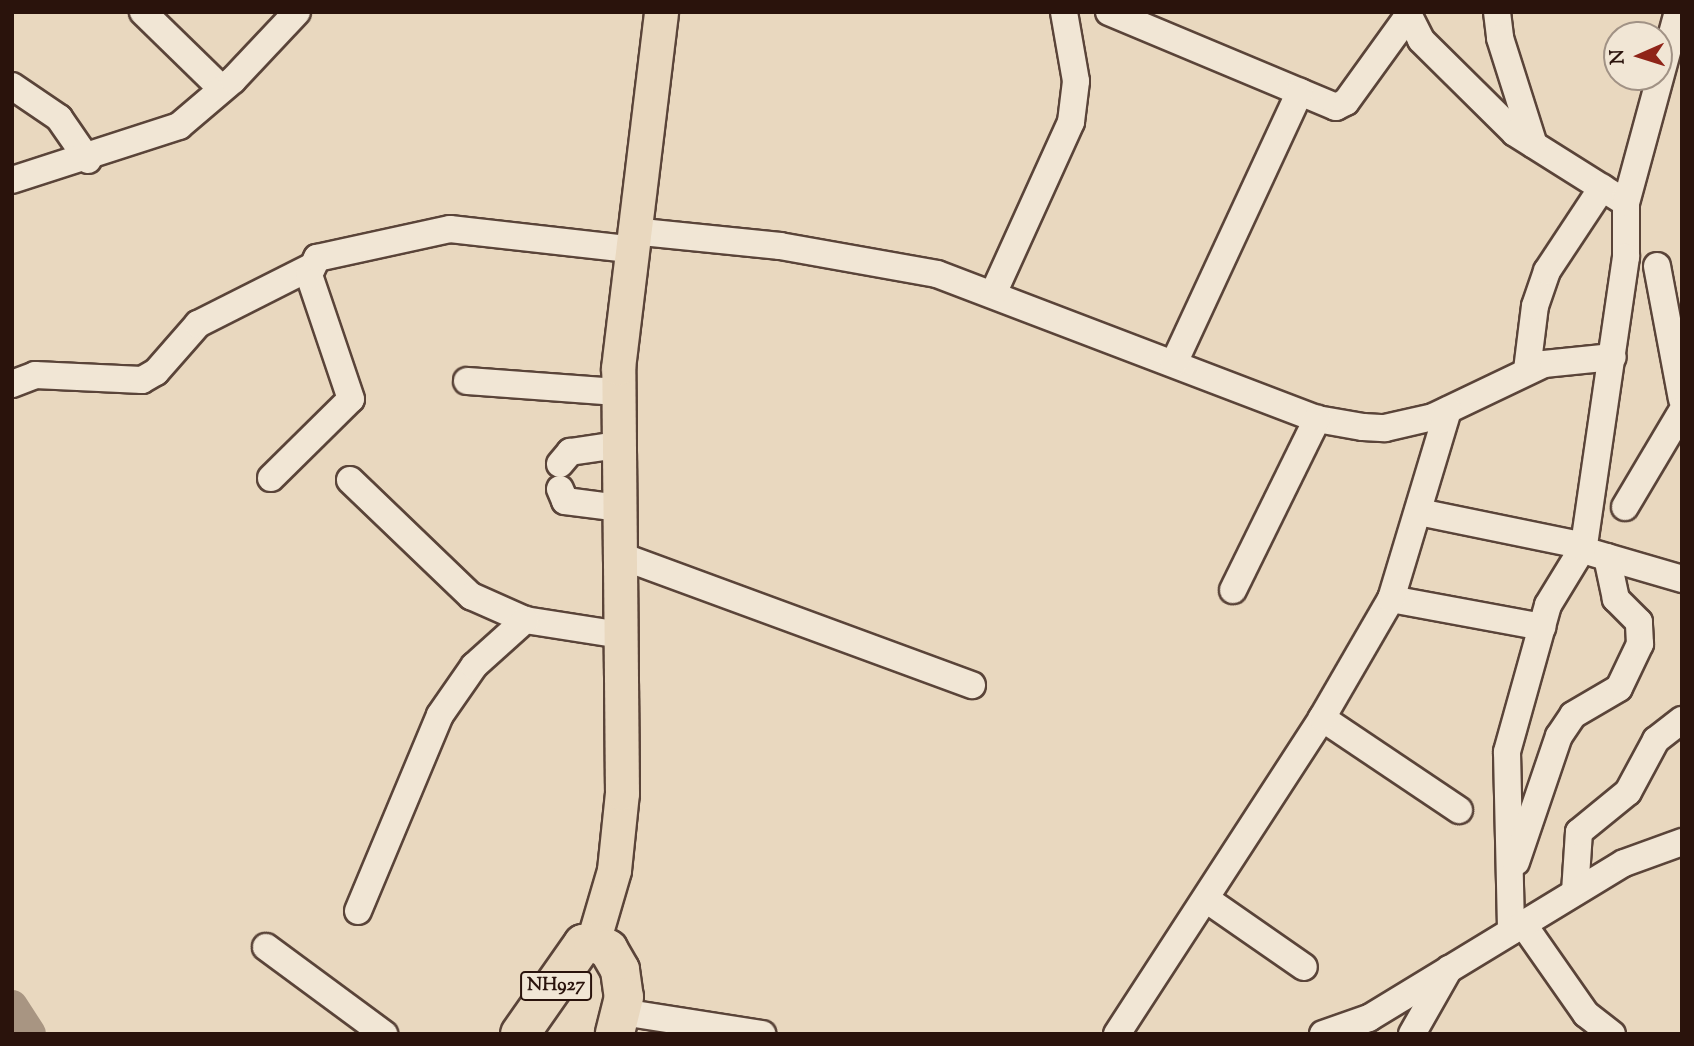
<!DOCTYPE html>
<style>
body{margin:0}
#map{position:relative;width:1694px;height:1046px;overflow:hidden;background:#e9d8bf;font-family:"Sorts Mill Goudy",serif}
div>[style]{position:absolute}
.river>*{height:32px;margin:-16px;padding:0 16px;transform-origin:16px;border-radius:16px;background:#a89582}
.roads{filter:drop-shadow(2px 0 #5a4439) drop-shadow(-2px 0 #5a4439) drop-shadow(0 2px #5a4439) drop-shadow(0 -2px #5a4439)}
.minor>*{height:26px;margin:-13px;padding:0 13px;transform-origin:13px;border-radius:13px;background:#f1e6d5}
.major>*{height:33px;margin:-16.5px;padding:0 16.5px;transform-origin:16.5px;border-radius:16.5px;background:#e9d8bf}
.highway>*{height:38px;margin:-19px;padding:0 19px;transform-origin:19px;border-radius:19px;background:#e9d8bf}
span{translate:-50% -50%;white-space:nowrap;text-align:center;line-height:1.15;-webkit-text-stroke:5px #f1e6d5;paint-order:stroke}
.shield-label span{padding:2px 5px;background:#f1e6d5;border:2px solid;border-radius:5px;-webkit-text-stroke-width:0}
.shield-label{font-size:19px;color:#2a130c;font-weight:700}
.frame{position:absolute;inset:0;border:14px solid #2a130c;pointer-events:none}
.north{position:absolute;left:1603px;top:21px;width:70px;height:70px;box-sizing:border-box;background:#f1e6d5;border:2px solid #a19285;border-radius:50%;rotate:267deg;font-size:19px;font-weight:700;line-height:28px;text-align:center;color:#2a130c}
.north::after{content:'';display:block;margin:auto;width:24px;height:32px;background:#8f2418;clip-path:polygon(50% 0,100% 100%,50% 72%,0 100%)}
</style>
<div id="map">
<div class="river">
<i style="left:12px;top:1006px;width:33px;rotate:57deg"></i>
</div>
<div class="roads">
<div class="minor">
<i style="left:143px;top:12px;width:110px;rotate:44.3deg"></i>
<i style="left:1109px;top:12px;width:246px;rotate:22.7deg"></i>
<i style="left:1336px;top:107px;width:11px;rotate:-27deg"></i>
<i style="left:1346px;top:102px;width:106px;rotate:-54.2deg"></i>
<i style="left:1407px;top:12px;width:31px;rotate:63deg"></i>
<i style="left:1421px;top:40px;width:132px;rotate:44.7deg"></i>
<i style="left:1515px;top:133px;width:131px;rotate:32.2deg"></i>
<i style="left:1626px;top:203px;width:54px;rotate:90deg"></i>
<i style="left:1626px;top:257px;width:292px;rotate:98.3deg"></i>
<i style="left:1584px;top:546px;width:69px;rotate:121.4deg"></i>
<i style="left:1548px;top:605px;width:153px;rotate:105.6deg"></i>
<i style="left:1507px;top:752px;width:179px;rotate:88.7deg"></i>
<i style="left:1497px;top:12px;width:26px;rotate:83deg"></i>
<i style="left:1500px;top:38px;width:112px;rotate:72.4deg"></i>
<i style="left:12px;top:86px;width:57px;rotate:34.2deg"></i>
<i style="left:59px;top:118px;width:51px;rotate:55.4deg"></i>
<i style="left:12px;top:180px;width:176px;rotate:-17.9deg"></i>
<i style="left:179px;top:126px;width:71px;rotate:-40.4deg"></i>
<i style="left:233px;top:80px;width:93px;rotate:-46.7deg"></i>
<i style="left:1626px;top:203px;width:198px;rotate:-74.8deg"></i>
<i style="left:632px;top:231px;width:149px;rotate:5.8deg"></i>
<i style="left:780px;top:246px;width:159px;rotate:10.1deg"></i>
<i style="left:937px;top:274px;width:407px;rotate:20.9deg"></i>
<i style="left:1317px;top:419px;width:47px;rotate:9.9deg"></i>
<i style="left:1363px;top:427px;width:22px;rotate:3deg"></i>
<i style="left:1385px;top:428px;width:49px;rotate:-12.9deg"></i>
<i style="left:1433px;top:417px;width:123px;rotate:-25.5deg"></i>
<i style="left:1544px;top:364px;width:69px;rotate:-5.8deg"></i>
<i style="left:1657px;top:266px;width:135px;rotate:79.4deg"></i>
<i style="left:993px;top:294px;width:189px;rotate:-65.6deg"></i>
<i style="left:1071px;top:122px;width:41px;rotate:-83deg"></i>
<i style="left:1076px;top:81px;width:70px;rotate:-99.9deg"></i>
<i style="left:1174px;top:363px;width:299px;rotate:-65.1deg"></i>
<i style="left:1527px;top:370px;width:64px;rotate:-82.9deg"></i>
<i style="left:1535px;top:306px;width:37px;rotate:-71deg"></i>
<i style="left:1547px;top:271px;width:100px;rotate:-56.5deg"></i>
<i style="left:467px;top:381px;width:151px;rotate:4.2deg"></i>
<i style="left:12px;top:384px;width:25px;rotate:-21deg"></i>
<i style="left:35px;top:375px;width:107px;rotate:2.7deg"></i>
<i style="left:142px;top:380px;width:16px;rotate:-30deg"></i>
<i style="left:156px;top:372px;width:64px;rotate:-48.8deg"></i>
<i style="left:198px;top:324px;width:124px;rotate:-26.8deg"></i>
<i style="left:560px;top:464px;width:16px;rotate:-50deg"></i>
<i style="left:570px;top:452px;width:49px;rotate:-8.3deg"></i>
<i style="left:271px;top:478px;width:112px;rotate:-44.6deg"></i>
<i style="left:351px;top:399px;width:131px;rotate:-108.7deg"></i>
<i style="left:309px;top:275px;width:19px;rotate:-65deg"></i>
<i style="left:317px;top:258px;width:136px;rotate:-12.3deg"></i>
<i style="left:450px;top:229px;width:180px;rotate:6.4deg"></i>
<i style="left:350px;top:480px;width:168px;rotate:43.8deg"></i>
<i style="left:471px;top:596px;width:59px;rotate:24deg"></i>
<i style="left:525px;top:620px;width:97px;rotate:8.9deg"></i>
<i style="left:560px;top:489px;width:13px;rotate:67deg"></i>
<i style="left:565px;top:501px;width:54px;rotate:7.4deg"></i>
<i style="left:1625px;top:507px;width:112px;rotate:-59.3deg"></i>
<i style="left:1419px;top:512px;width:168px;rotate:11.6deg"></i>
<i style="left:1593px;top:553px;width:93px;rotate:16.3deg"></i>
<i style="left:621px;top:556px;width:374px;rotate:20.2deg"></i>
<i style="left:1233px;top:590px;width:191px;rotate:-63.8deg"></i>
<i style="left:1391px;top:599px;width:154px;rotate:10.5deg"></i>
<i style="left:1322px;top:718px;width:165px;rotate:33.9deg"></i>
<i style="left:1516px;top:862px;width:133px;rotate:-71.2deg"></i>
<i style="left:1559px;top:736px;width:25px;rotate:-56deg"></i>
<i style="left:1573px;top:715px;width:53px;rotate:-30.4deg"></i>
<i style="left:1619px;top:688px;width:49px;rotate:-64.5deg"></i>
<i style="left:1640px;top:644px;width:22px;rotate:-93deg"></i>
<i style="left:1639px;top:622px;width:33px;rotate:-135deg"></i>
<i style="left:1616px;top:599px;width:43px;rotate:-102.1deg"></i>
<i style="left:1575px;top:892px;width:60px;rotate:-86.2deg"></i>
<i style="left:1579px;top:832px;width:63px;rotate:-39.2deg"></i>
<i style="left:1628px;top:792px;width:59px;rotate:-61.7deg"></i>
<i style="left:1656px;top:740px;width:33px;rotate:-38deg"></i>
<i style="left:1206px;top:899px;width:119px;rotate:34.8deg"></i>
<i style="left:358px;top:911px;width:212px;rotate:-67.3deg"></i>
<i style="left:440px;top:715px;width:60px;rotate:-55.2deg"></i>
<i style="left:474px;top:666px;width:69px;rotate:-42deg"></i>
<i style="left:1523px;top:924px;width:110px;rotate:55deg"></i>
<i style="left:1586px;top:1014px;width:33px;rotate:38deg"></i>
<i style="left:266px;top:947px;width:147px;rotate:36.4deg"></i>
<i style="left:622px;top:1012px;width:142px;rotate:8.9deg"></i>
<i style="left:1117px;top:1034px;width:377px;rotate:-57deg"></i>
<i style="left:1322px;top:718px;width:138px;rotate:-59.9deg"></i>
<i style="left:1391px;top:599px;width:197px;rotate:-73.2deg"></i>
<i style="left:1323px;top:1034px;width:49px;rotate:-19.2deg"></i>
<i style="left:1369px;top:1018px;width:298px;rotate:-31.3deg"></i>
<i style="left:1624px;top:863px;width:62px;rotate:-19.9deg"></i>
<i style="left:1412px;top:1034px;width:75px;rotate:-60.4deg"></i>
</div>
<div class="major">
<i style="left:593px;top:942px;width:75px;rotate:-73.7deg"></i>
<i style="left:614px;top:870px;width:77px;rotate:-84.1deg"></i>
<i style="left:622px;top:793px;width:425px;rotate:-90.5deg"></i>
<i style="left:618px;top:368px;width:359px;rotate:-83.1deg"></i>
</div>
<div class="highway">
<i style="left:520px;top:1034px;width:110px;rotate:-55deg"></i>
<i style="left:583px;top:944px;width:10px;rotate:-11deg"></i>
<i style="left:593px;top:942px;width:17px;rotate:25deg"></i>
<i style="left:608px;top:949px;width:24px;rotate:60deg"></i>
<i style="left:620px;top:970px;width:27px;rotate:82deg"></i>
<i style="left:624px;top:997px;width:38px;rotate:104deg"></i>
</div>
</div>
<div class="shield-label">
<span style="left:556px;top:986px">NH927</span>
</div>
<div class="frame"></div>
<div class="north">N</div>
</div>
